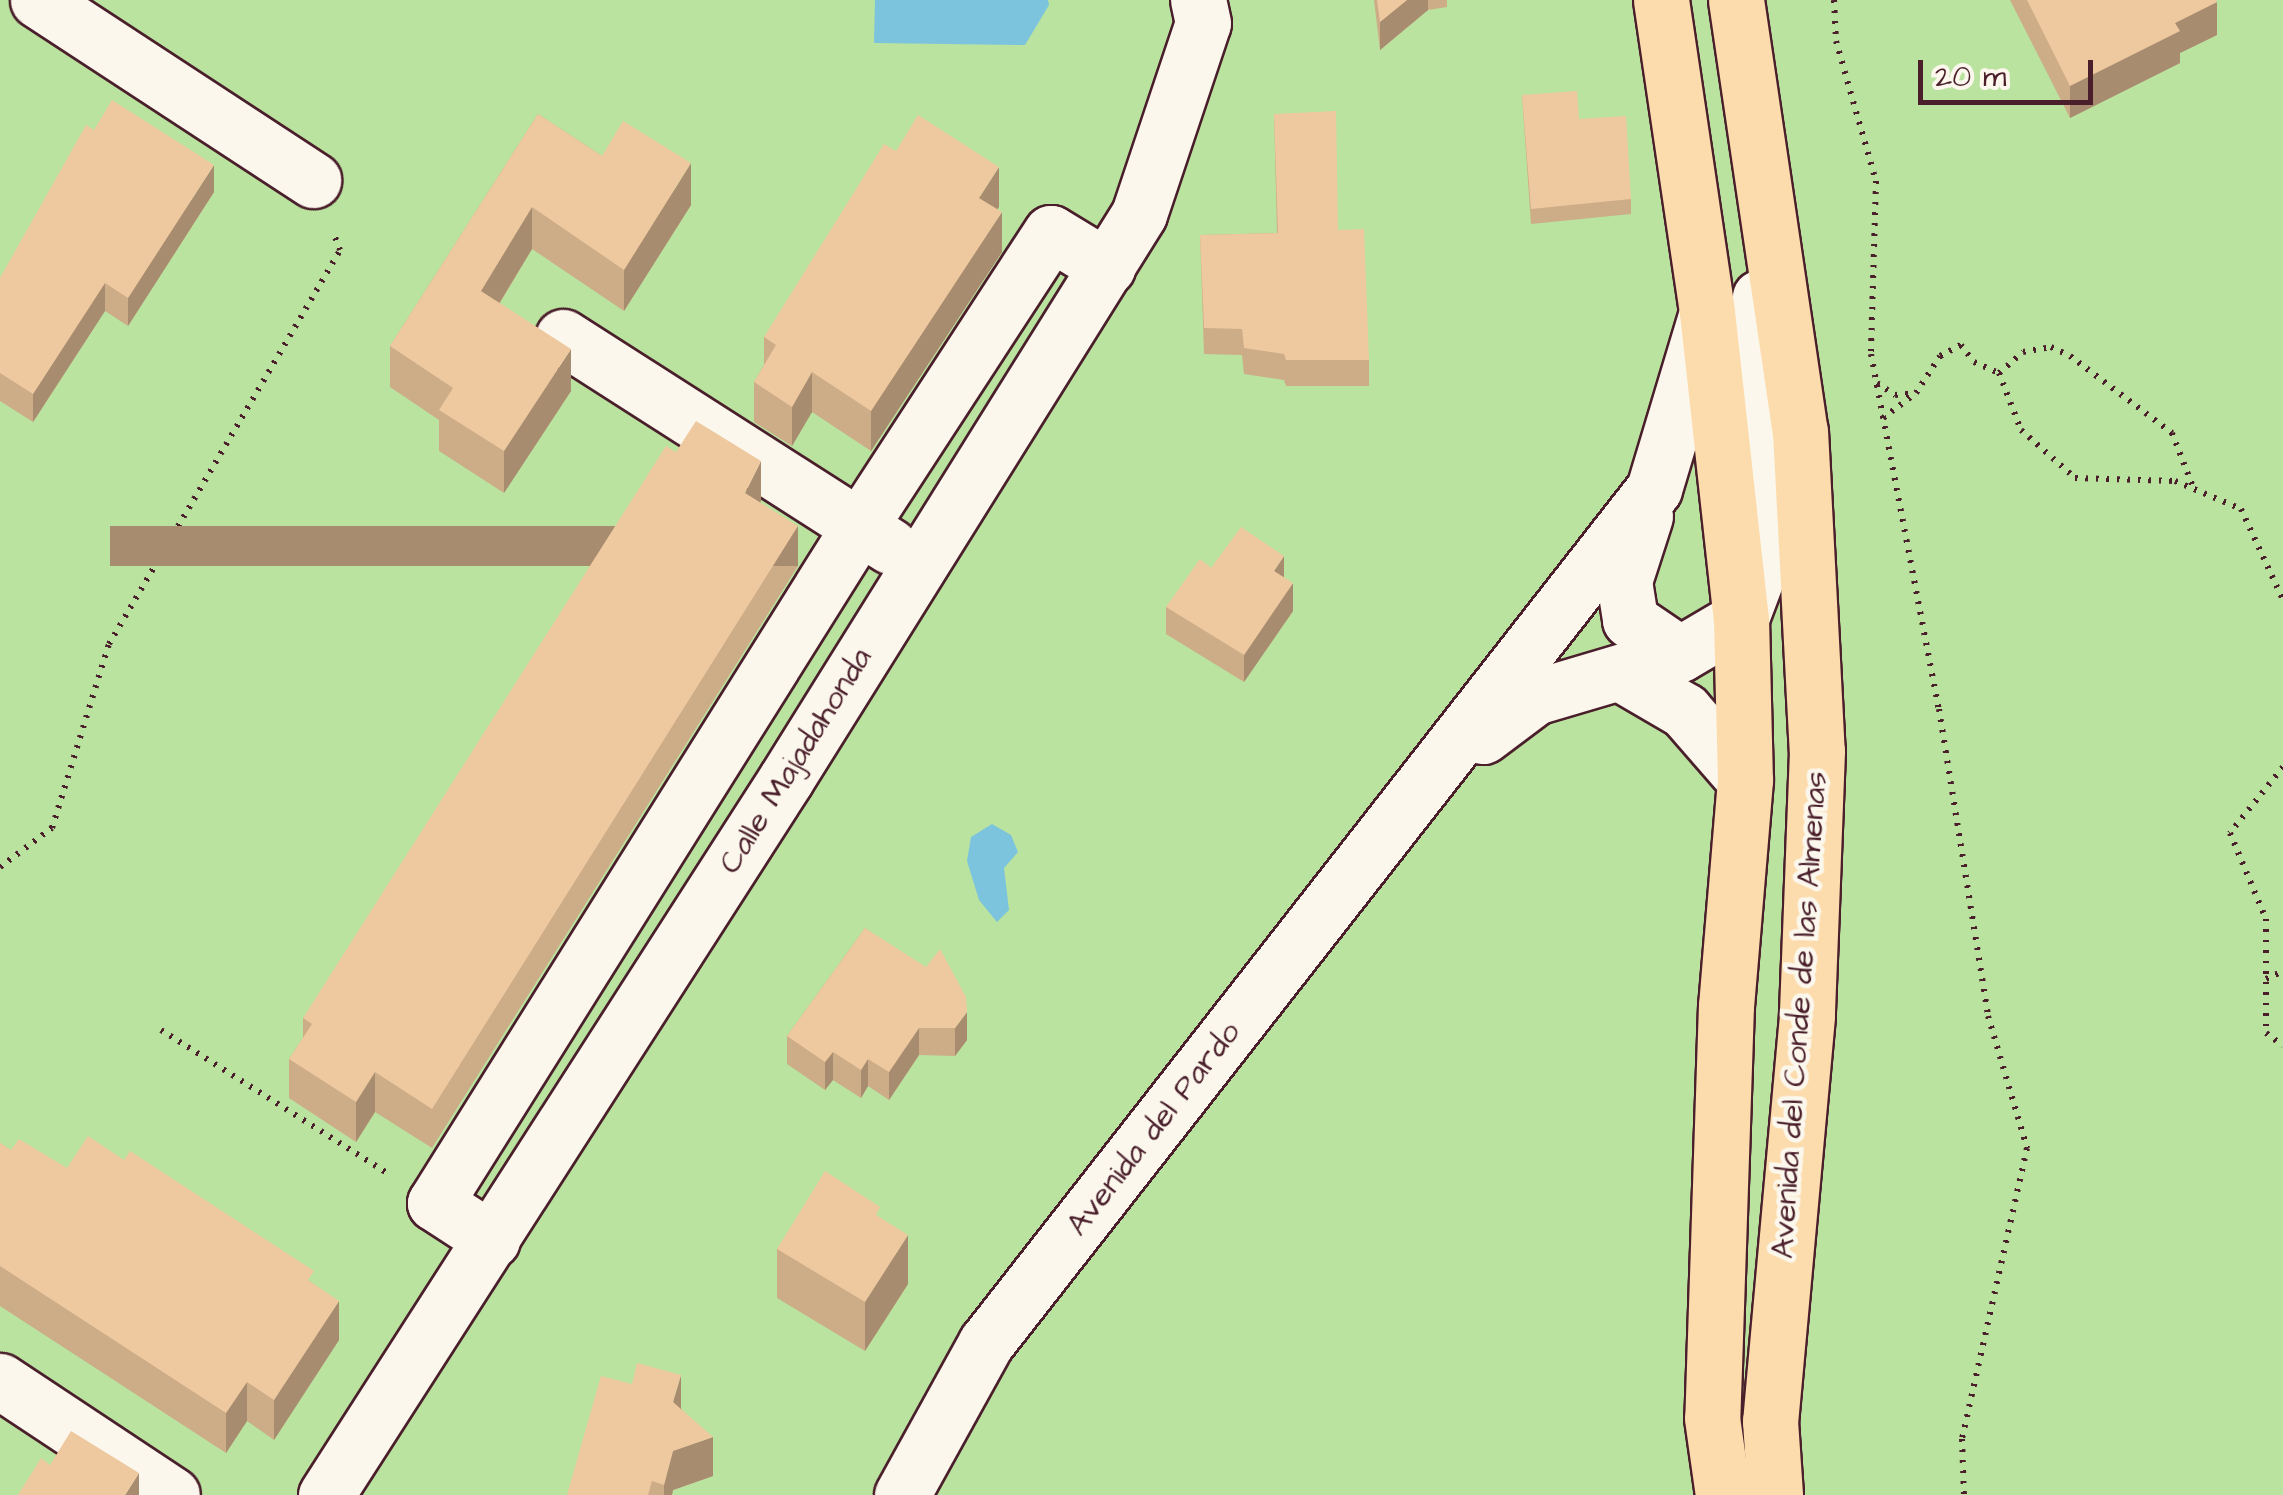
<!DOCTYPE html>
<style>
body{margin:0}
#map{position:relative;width:2283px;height:1495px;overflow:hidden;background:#fbf7ec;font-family:"Architects Daughter",sans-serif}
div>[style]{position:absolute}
.green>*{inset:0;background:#bae3a0;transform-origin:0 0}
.water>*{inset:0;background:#7cc4dd}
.path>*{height:6px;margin-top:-3px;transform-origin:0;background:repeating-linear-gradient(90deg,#4a1f2b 0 2.5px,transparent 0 10.5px)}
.roads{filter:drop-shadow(2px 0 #4a1f2b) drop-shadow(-2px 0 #4a1f2b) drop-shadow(0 2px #4a1f2b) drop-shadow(0 -2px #4a1f2b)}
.minor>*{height:55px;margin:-27.5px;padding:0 27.5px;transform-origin:27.5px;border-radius:27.5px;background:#fbf7ec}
.major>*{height:55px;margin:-27.5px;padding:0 27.5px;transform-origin:27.5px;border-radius:27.5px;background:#fcdcac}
.wall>*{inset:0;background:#cdac88}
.shaded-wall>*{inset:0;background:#a78c6f;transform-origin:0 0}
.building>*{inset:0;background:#eec89e}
span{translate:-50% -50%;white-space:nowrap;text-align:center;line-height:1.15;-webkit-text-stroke:9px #fbf7ec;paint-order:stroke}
.street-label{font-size:32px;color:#4a1f2b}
.scale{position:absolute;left:1918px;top:60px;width:175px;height:45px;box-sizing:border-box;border:5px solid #4a1f2b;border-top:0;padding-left:12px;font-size:30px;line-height:35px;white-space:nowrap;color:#4a1f2b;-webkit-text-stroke:8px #fbf7ec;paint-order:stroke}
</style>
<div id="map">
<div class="green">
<i style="left:0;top:0;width:2283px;height:1495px"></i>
</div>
<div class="water">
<i style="clip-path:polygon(875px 0,1048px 0,1049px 5px,1025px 45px,874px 43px)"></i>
<i style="clip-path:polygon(992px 824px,1011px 835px,1018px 852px,1004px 868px,1009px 910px,997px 922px,979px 900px,967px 861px,971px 837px)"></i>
</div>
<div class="path">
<i style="left:1834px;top:0;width:41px;rotate:87.2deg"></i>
<i style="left:1836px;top:41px;width:146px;rotate:74.1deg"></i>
<i style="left:1876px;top:181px;width:173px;rotate:91.7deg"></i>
<i style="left:1871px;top:354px;width:361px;rotate:79.2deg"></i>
<i style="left:1939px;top:709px;width:311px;rotate:80.9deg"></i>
<i style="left:1988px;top:1016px;width:138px;rotate:73.5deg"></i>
<i style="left:2027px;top:1148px;width:298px;rotate:102.6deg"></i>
<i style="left:1962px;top:1439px;width:56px;rotate:88deg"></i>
<i style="left:1999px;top:373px;width:32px;rotate:-41deg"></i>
<i style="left:2023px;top:352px;width:28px;rotate:-10deg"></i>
<i style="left:2051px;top:347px;width:21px;rotate:25deg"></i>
<i style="left:2070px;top:356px;width:128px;rotate:37deg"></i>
<i style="left:2172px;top:433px;width:58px;rotate:68.7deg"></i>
<i style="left:1877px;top:383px;width:22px;rotate:34deg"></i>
<i style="left:1895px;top:395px;width:21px;rotate:-5deg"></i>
<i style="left:1916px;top:393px;width:44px;rotate:-57deg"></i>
<i style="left:1940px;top:356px;width:24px;rotate:-28deg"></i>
<i style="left:1961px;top:345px;width:21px;rotate:53deg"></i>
<i style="left:1974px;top:362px;width:27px;rotate:24deg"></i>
<i style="left:1999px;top:373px;width:61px;rotate:68.9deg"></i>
<i style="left:2021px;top:430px;width:72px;rotate:41.6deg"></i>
<i style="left:2075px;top:478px;width:100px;rotate:1.7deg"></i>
<i style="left:2175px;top:481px;width:72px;rotate:23deg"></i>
<i style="left:2241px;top:509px;width:100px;rotate:65.2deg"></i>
<i style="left:1883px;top:418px;width:40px;rotate:-37deg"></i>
<i style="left:2283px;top:767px;width:85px;rotate:128.8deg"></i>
<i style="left:2230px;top:833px;width:93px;rotate:67.3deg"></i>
<i style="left:2266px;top:919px;width:114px;rotate:90deg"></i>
<i style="left:2266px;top:1033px;width:21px;rotate:37deg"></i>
<i style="left:0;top:867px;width:65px;rotate:-36.9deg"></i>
<i style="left:52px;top:828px;width:193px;rotate:-72.8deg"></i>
<i style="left:109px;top:644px;width:457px;rotate:-59.6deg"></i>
<i style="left:340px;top:250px;width:19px;rotate:-111deg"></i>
<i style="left:2266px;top:979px;width:19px;rotate:-25deg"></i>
<i style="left:161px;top:1030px;width:267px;rotate:32.3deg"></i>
</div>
<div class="roads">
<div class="minor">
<i style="left:38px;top:0;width:329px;rotate:33.2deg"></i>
<i style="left:563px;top:337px;width:388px;rotate:32.6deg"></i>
<i style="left:1645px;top:516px;width:68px;rotate:107.9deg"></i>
<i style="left:1624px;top:581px;width:39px;rotate:81deg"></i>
<i style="left:1630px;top:620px;width:60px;rotate:34.2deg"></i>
<i style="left:1620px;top:673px;width:75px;rotate:30.3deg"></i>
<i style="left:1685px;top:711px;width:91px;rotate:49deg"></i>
<i style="left:1483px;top:736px;width:65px;rotate:-36.9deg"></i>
<i style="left:1535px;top:697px;width:151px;rotate:-16.5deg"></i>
<i style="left:1680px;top:654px;width:71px;rotate:-30.5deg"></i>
<i style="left:1741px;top:618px;width:88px;rotate:-69.3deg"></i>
<i style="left:1772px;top:536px;width:239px;rotate:-92.9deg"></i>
<i style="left:492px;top:1240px;width:68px;rotate:-147deg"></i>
<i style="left:435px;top:1203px;width:798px;rotate:-57.9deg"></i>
<i style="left:859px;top:527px;width:351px;rotate:-56.9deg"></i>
<i style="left:1051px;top:233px;width:66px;rotate:31.3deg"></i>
<i style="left:0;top:1381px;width:206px;rotate:33.5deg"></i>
<i style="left:326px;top:1495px;width:851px;rotate:-57.28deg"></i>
<i style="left:786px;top:779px;width:666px;rotate:-58deg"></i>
<i style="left:1139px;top:214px;width:201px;rotate:-71.5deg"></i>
<i style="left:1203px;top:23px;width:24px;rotate:-102deg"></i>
<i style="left:902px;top:1495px;width:174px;rotate:-61.1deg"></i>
<i style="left:986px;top:1343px;width:1084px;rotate:-51.97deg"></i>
<i style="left:1654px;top:489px;width:185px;rotate:-73.3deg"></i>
</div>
<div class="major">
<i style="left:1661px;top:0;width:315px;rotate:81.6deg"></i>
<i style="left:1707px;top:312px;width:308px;rotate:83.7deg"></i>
<i style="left:1741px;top:618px;width:162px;rotate:88.6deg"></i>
<i style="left:1745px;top:780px;width:226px;rotate:94.8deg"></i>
<i style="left:1726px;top:1005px;width:413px;rotate:91.9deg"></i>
<i style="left:1712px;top:1418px;width:78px;rotate:81.9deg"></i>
<i style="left:1736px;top:0;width:436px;rotate:81.6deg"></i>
<i style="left:1800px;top:431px;width:320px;rotate:87deg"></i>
<i style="left:1817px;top:751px;width:265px;rotate:92.2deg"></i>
<i style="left:1807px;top:1016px;width:407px;rotate:95.2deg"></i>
<i style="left:1770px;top:1421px;width:74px;rotate:86.1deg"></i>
</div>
</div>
<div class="wall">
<i style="clip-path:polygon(1374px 0,1447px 0,1447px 7px,1428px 10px,1380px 50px)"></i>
<i style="clip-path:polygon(2010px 0,2216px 0,2217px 35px,2180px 53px,2180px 63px,2070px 118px)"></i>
<i style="clip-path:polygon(1522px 95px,1579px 119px,1631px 199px,1631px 214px,1531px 224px)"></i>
<i style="clip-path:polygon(538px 114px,602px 156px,691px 205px,624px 311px,532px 249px,500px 303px,571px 391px,504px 493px,439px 451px,439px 420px,390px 387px,390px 346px)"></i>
<i style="clip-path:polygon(1274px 114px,1338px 230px,1369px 360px,1369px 386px,1286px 386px,1284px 380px,1244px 374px,1242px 355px,1204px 354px,1200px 235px,1277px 233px)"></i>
<i style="clip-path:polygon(896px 151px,999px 207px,997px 209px,1002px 252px,871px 451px,812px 412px,792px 446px,754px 422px,754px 382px,764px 365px,764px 337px)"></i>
<i style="clip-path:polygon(214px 192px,128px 326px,105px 311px,33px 422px,0 401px,0 278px)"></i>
<i style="clip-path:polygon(761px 501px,760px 502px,798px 566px,432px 1148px,375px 1112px,356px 1142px,289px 1098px,289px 1059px,303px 1038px,303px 1018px)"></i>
<i style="clip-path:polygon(1211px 568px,1284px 577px,1293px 611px,1244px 682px,1166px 634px,1166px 607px)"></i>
<i style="clip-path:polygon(865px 928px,967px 1040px,955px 1056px,919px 1055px,889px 1100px,868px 1086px,861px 1098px,833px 1080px,825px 1090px,787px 1064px,787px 1036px)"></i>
<i style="clip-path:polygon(0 1143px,11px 1150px,67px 1168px,124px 1160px,314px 1284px,339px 1340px,274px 1440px,247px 1421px,226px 1453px,0 1306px)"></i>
<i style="clip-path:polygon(880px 1218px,908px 1284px,865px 1351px,777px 1298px,777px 1249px)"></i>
<i style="clip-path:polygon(681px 1408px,713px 1476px,673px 1490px,672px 1495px,567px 1495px)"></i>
</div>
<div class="shaded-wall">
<i style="clip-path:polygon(1407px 0,1428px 0,1428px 10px,1380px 50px,1380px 22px)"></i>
<i style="clip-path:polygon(2217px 2px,2217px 35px,2180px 53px,2180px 63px,2070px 118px,2070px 86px,2175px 23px)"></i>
<i style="clip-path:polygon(691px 163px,691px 205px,624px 311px,624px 270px)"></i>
<i style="clip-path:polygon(214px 165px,214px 192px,128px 326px,128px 298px)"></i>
<i style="clip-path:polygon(999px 167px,999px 207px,979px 237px,979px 198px)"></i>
<i style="clip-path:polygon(532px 207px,532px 249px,481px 333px,481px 291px)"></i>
<i style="clip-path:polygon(1002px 212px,1002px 252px,871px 451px,871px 411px)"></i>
<i style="clip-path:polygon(105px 283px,105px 311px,33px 422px,33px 394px)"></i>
<i style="clip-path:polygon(571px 349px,571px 391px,504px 493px,504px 451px)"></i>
<i style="clip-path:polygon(812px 372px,812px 412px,792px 446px,792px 407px)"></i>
<i style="clip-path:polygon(761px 461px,761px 501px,745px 533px,745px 493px)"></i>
<i style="left:798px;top:526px;width:40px;height:688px;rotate:90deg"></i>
<i style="clip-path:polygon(1284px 556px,1284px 584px,1274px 571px)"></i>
<i style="clip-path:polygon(1293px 583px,1293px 611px,1244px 682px,1244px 655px)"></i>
<i style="clip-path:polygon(967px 1012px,967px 1040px,955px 1056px,955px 1028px)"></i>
<i style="clip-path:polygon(919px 1028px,919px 1055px,889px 1100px,889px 1072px)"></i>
<i style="clip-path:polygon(833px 1052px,833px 1080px,825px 1090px,825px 1062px)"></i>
<i style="clip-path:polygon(868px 1059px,868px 1086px,861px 1098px,861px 1070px)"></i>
<i style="clip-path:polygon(375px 1072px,375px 1112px,356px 1142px,356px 1102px)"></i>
<i style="clip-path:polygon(908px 1235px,908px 1284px,865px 1351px,865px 1302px)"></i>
<i style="clip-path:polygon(339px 1301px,339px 1340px,274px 1440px,274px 1400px)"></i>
<i style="clip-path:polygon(681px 1375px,681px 1414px,673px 1402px)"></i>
<i style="clip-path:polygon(247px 1382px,247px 1421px,226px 1453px,226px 1413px)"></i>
<i style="clip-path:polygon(713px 1437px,713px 1476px,673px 1490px,672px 1495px,664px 1495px,664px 1485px,673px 1451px)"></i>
<i style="clip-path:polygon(139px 1473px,139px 1495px,125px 1495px)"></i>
</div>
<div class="building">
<i style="clip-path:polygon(1377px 0,1407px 0,1380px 22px)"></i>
<i style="clip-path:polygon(2027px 0,2216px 0,2217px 2px,2175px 23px,2180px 31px,2070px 86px)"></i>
<i style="clip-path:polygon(1577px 91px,1579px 119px,1626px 116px,1631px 199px,1531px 209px,1522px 95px)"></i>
<i style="clip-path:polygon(112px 100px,214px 165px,128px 298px,105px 283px,33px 394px,0 373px,0 278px,86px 125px,94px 130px)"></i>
<i style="clip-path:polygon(1336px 111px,1338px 230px,1364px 229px,1369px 360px,1286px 360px,1284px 354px,1244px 348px,1242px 329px,1204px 328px,1200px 235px,1278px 233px,1274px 114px)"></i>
<i style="clip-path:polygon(538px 114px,602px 156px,623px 121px,691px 163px,624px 270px,532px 207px,481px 291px,571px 349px,504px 451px,439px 410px,453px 388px,390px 346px)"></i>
<i style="clip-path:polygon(918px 115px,999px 167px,979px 198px,1002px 212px,871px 411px,812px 372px,792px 407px,754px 382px,776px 345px,764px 337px,884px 144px,896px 151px)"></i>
<i style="clip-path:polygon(696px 421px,761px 461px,745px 493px,798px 526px,432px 1109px,375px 1072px,356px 1102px,289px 1059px,312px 1024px,303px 1018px,666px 446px,676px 452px)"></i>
<i style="clip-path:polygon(1241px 527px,1284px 556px,1274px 571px,1293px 583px,1244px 655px,1166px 607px,1200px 559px,1211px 568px)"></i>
<i style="clip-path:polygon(865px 928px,926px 967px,940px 949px,966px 997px,967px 1012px,955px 1028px,919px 1028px,889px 1072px,868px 1059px,861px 1070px,833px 1052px,825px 1062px,787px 1036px)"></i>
<i style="clip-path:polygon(88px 1136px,124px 1160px,130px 1151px,314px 1271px,308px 1280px,339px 1301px,274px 1400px,247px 1382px,226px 1413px,0 1266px,0 1143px,11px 1150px,19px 1139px,67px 1168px)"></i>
<i style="clip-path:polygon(825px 1171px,880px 1207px,876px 1215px,908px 1235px,865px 1302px,777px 1249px)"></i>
<i style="clip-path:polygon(637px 1363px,681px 1375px,673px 1402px,713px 1437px,673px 1451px,664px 1485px,652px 1481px,648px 1495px,567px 1495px,601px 1376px,632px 1384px)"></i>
<i style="clip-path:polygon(71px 1431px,139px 1473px,125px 1495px,18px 1495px,41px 1458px,50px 1465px)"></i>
</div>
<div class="street-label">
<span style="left:796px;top:761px;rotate:-58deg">Calle Majadahonda</span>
<span style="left:1800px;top:1015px;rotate:-86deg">Avenida del Conde de las Almenas</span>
<span style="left:1154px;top:1129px;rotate:-52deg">Avenida del Pardo</span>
</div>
<div class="scale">20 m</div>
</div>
